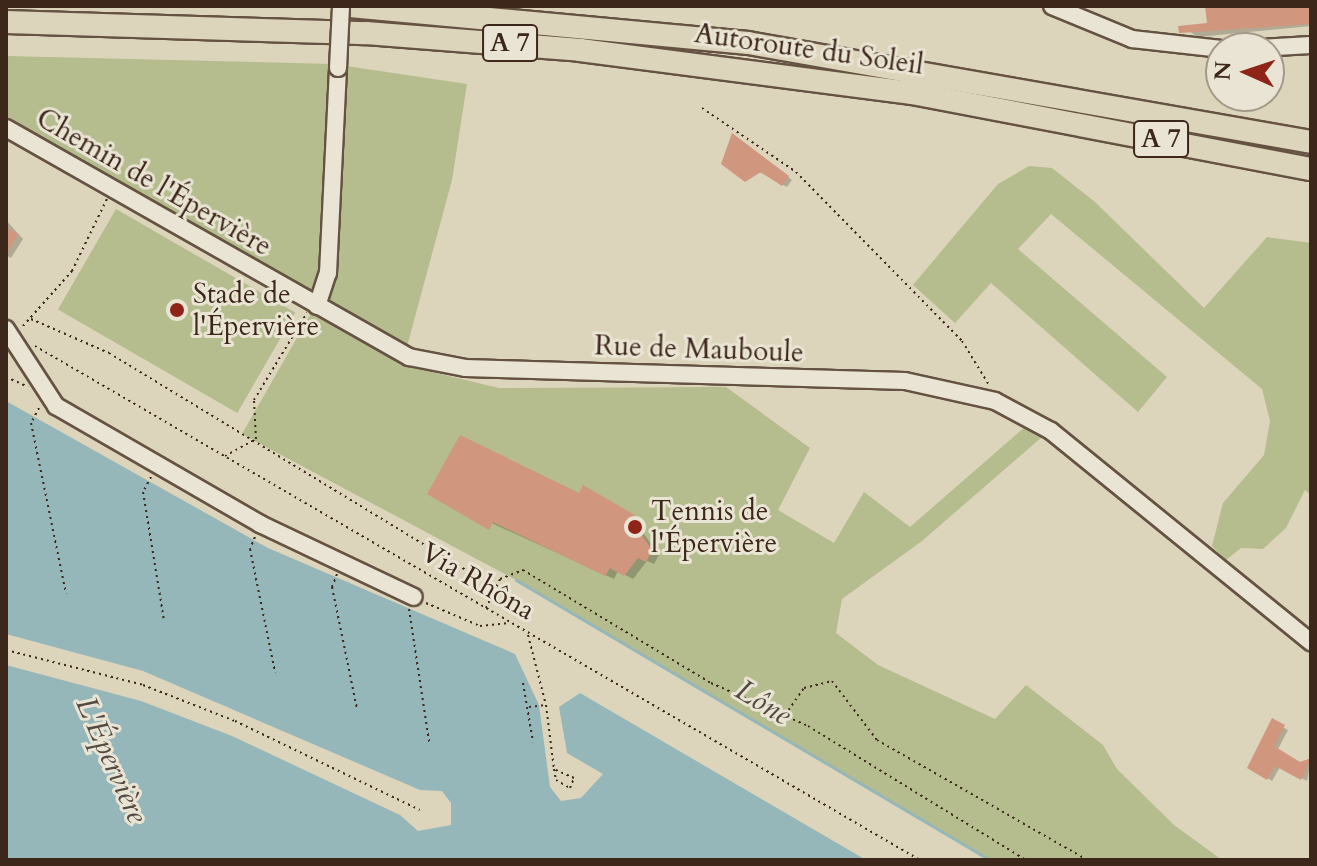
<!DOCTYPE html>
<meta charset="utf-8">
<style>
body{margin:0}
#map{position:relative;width:1317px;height:866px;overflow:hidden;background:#ddd5bb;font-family:Cardo,serif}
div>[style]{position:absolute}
.green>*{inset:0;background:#b5bc8d;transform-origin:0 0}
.water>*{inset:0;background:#95b7b9}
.shadow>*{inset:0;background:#0003}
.stream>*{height:3px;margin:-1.5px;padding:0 1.5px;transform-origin:1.5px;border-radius:1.5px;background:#95b7b9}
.building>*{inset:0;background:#d1967e}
.path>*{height:2px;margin-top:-1px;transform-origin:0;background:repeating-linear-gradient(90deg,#3d261a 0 2px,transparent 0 6px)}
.roads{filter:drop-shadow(2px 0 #655242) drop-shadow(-2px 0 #655242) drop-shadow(0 2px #655242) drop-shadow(0 -2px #655242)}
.minor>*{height:16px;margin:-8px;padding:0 8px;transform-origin:8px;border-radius:8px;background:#e9e4d3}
.highway>*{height:22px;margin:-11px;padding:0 11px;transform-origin:11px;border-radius:11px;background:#ddd5bb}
.bridges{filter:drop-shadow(2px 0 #655242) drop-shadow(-2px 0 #655242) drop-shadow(0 2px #655242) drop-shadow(0 -2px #655242)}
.minor-bridge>*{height:16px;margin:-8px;padding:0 8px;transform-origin:8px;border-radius:8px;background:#e9e4d3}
.dots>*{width:22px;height:22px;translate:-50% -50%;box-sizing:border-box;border:4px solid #e9e4d3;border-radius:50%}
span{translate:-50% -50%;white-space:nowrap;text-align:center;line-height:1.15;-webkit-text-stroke:6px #e9e4d3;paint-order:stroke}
.shield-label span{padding:2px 6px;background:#e9e4d3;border:2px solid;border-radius:6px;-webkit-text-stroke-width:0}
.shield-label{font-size:26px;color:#3d261a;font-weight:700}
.street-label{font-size:28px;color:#3d261a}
.poi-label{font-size:28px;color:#3d261a}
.left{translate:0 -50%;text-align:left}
.water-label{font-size:30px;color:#534a42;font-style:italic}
.frame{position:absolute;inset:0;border:8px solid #3d261a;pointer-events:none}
.north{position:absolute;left:1205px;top:32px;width:80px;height:80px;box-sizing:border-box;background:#e9e4d3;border:2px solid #a49889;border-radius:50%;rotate:273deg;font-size:22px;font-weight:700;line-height:32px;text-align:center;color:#3d261a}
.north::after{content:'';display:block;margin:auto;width:28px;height:36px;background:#8f2418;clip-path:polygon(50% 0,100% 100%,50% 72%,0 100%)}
</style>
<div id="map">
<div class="green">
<i style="clip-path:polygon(6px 56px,333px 64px,467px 84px,452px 180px,402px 365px,499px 388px,726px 387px,810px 448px,778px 510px,834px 543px,864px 492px,910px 527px,1026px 426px,1042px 437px,922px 541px,842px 599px,836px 633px,878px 665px,995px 719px,1026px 685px,1103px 745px,1117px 769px,1174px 825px,1222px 860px,990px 860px,516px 580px,242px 434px,310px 315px,304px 288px,6px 118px)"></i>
<i style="clip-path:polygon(1029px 166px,1052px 168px,1095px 202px,1204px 308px,1267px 237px,1311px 243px,1311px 495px,1305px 490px,1286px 528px,1263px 549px,1241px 548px,1226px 560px,1212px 546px,1223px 503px,1264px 455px,1270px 421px,1262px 389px,1051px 214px,1018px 249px,1167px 377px,1138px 412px,991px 283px,955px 323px,913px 285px,998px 184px)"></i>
<i style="left:116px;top:209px;width:207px;height:116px;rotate:30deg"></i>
</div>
<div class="water">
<i style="clip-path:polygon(6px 401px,268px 548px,515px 654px,539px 705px,550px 787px,561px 801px,581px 798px,603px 774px,567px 753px,559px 707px,580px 693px,866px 860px,6px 860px,6px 665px,141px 701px,232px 736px,400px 815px,418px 831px,451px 825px,451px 803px,442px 791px,420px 790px,143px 671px,6px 634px)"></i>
</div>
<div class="shadow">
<i style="clip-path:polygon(1207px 6px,1311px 6px,1311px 26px,1198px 37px,1184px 28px,1209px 25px)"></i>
<i style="clip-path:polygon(737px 138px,792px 180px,787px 187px,759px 172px,746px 180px)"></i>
<i style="clip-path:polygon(6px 220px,23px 239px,11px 258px,6px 255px)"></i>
<i style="clip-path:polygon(584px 488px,645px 523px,641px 530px,659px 555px,654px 564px,647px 561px,633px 579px,618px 571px,614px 579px,437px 498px,580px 495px)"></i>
<i style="clip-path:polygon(1273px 721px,1288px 730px,1277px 751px,1300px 764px,1311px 761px,1307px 781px,1280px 767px,1272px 781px,1250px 767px)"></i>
</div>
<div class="stream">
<i style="left:516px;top:580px;width:551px;rotate:30.57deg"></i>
</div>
<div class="building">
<i style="clip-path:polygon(1205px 6px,1311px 6px,1311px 24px,1179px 33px,1178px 26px,1207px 23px)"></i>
<i style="clip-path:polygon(732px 133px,789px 176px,782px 186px,761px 172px,745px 182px,721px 164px)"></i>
<i style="clip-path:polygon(6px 227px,18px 234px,6px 255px)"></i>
<i style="clip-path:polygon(460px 435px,579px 493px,583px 485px,638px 517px,634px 524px,652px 550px,646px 562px,638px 558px,624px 576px,610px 568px,605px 576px,493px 522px,489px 530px,427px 494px)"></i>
<i style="clip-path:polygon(1272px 718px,1285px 725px,1274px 746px,1300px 762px,1311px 758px,1301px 780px,1275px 766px,1267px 780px,1247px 768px)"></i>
</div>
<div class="path">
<i style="left:702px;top:108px;width:114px;rotate:34.2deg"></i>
<i style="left:796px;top:172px;width:237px;rotate:45.5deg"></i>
<i style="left:962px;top:341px;width:52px;rotate:58.5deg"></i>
<i style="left:31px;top:319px;width:85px;rotate:23.6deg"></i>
<i style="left:109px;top:353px;width:452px;rotate:31.3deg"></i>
<i style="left:23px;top:326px;width:74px;rotate:-48.3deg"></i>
<i style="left:72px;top:271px;width:80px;rotate:-64.1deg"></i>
<i style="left:35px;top:346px;width:1023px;rotate:30.15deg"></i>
<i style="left:6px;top:377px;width:24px;rotate:24deg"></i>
<i style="left:39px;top:408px;width:17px;rotate:118deg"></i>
<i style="left:31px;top:423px;width:174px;rotate:78.4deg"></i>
<i style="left:225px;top:456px;width:35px;rotate:-29deg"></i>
<i style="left:256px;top:439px;width:39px;rotate:-93deg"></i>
<i style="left:254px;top:400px;width:102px;rotate:-58.7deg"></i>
<i style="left:151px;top:477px;width:17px;rotate:118deg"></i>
<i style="left:143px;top:492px;width:130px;rotate:80.7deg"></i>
<i style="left:255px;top:537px;width:13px;rotate:113deg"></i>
<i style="left:250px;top:549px;width:126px;rotate:78.5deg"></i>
<i style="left:337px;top:574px;width:14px;rotate:111deg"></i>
<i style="left:332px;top:587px;width:125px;rotate:78.4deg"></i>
<i style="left:426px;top:603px;width:59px;rotate:23.1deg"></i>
<i style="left:480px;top:626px;width:27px;rotate:-6deg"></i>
<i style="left:486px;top:608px;width:32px;rotate:-64deg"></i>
<i style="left:500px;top:579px;width:25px;rotate:-21deg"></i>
<i style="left:523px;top:570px;width:219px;rotate:31deg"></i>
<i style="left:711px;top:683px;width:106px;rotate:23.9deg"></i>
<i style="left:808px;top:726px;width:256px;rotate:31.6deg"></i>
<i style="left:409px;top:609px;width:134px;rotate:81.4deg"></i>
<i style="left:528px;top:635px;width:72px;rotate:75.6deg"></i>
<i style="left:546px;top:705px;width:64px;rotate:82.9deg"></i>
<i style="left:554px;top:769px;width:11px;rotate:80deg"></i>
<i style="left:556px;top:780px;width:16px;rotate:30deg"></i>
<i style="left:570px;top:788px;width:11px;rotate:-68deg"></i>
<i style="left:574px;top:778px;width:22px;rotate:-156deg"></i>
<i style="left:6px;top:650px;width:141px;rotate:14.3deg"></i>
<i style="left:143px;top:685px;width:99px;rotate:21.4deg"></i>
<i style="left:235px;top:721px;width:205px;rotate:25.7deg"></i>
<i style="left:523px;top:683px;width:60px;rotate:80.4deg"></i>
<i style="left:529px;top:707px;width:17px;rotate:-7deg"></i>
<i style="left:785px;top:715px;width:33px;rotate:-55deg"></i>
<i style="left:804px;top:688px;width:29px;rotate:-14deg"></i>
<i style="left:832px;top:681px;width:74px;rotate:52.7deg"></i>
<i style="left:877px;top:740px;width:242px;rotate:29.7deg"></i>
</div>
<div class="roads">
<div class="minor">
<i style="left:1052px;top:6px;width:87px;rotate:22.4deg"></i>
<i style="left:1132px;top:39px;width:90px;rotate:6.4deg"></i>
<i style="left:1259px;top:48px;width:52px;rotate:-3.3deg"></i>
<i style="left:6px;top:128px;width:464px;rotate:29.6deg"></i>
<i style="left:409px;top:357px;width:57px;rotate:11.1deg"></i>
<i style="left:465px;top:368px;width:440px;rotate:1.7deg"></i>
<i style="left:905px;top:381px;width:92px;rotate:12.5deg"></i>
<i style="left:995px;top:401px;width:64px;rotate:28.2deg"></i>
<i style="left:1051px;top:431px;width:335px;rotate:39.1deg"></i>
<i style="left:317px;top:306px;width:35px;rotate:-72deg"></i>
<i style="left:328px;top:273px;width:205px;rotate:-87.2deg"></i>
<i style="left:6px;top:329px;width:92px;rotate:57deg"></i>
<i style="left:56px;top:406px;width:236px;rotate:30deg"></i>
<i style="left:260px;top:524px;width:170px;rotate:25.4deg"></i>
</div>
<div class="highway">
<i style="left:350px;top:6px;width:400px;rotate:5.3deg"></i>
<i style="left:748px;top:43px;width:572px;rotate:9.97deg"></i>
<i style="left:6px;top:22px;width:360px;rotate:1.8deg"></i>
<i style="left:366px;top:33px;width:215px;rotate:4.5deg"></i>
<i style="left:580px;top:50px;width:335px;rotate:7.4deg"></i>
<i style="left:912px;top:93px;width:406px;rotate:10.8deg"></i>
</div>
</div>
<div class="bridges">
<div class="minor-bridge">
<i style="left:338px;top:68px;width:62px;rotate:-87.2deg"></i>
</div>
</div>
<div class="dots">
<i style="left:177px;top:310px;background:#8f2418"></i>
<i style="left:635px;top:527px;background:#8f2418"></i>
</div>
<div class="shield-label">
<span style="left:510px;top:43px">A 7</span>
<span style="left:1161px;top:139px">A 7</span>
</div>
<div class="street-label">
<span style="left:809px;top:49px;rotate:8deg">Autoroute du Soleil</span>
<span style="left:154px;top:182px;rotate:30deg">Chemin de l'Épervière</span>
<span style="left:699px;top:349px;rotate:2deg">Rue de Mauboule</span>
<span style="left:478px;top:581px;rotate:30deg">Via Rhôna</span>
</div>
<div class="poi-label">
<span class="left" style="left:193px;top:310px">Stade de<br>l'Épervière</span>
<span class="left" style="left:651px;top:527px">Tennis de<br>l'Épervière</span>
</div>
<div class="water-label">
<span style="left:763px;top:703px;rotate:31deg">Lône</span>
<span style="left:111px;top:760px;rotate:66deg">L'Épervière</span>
</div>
<div class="frame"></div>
<div class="north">N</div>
</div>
